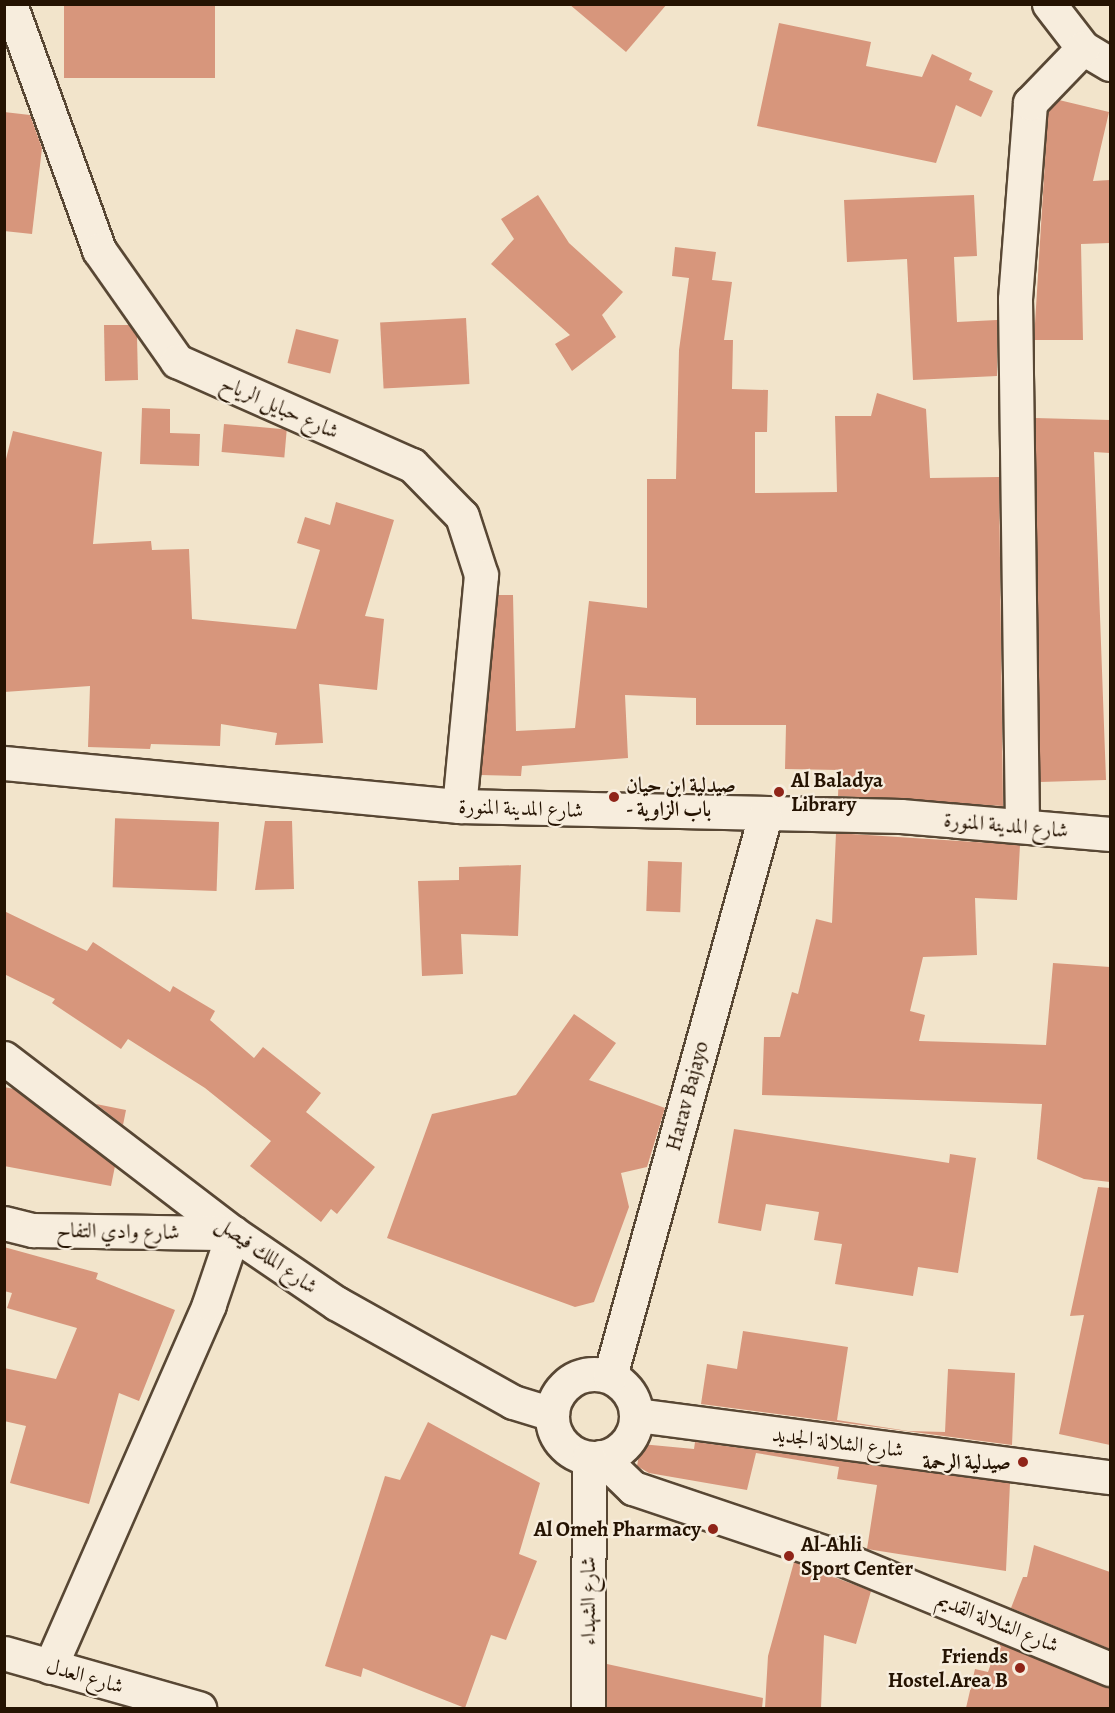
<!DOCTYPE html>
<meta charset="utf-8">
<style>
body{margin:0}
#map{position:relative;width:1115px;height:1713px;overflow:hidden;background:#f2e4cb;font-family:Alegreya,Amiri,serif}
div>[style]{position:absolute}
.building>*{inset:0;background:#d7967c;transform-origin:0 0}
.roads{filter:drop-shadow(2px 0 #584734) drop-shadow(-2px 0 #584734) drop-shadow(0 2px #584734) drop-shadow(0 -2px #584734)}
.minor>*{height:33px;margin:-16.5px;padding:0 16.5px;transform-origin:16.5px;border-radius:16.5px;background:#f7eddd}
.tertiary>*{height:33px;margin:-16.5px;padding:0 16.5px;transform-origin:16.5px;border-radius:16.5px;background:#f7eddd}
.tertiary>.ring{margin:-16.5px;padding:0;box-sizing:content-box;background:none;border:33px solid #f7eddd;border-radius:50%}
.dots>*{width:16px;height:16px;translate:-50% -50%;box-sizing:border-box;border:3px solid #f7eddd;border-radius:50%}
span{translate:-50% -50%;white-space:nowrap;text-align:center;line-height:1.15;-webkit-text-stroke:4.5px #f7eddd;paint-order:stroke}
.street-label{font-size:21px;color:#251302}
.poi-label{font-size:21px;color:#251302;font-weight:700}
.left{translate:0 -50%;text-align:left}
.right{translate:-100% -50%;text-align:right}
.frame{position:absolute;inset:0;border:6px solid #251302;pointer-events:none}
</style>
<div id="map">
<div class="building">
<i style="left:64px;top:4px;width:151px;height:74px"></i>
<i style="clip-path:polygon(569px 4px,667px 4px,626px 52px)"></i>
<i style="clip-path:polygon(779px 23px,871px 42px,866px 66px,922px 77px,932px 54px,972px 73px,969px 80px,993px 91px,981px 117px,956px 105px,936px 163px,757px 126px)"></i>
<i style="clip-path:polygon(1059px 100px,1109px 112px,1093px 181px,1110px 180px,1110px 243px,1081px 244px,1083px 340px,1034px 340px,1048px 111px)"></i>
<i style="clip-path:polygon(4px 112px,30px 115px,42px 148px,32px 234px,4px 231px)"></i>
<i style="clip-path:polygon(538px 195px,569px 243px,623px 292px,602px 315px,616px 337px,572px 371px,555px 344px,570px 335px,491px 264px,514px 239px,501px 219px)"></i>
<i style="clip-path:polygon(974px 195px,977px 256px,954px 257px,957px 322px,997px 320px,997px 376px,913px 380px,907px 259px,847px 262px,844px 200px)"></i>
<i style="clip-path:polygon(675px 247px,716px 252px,712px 280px,732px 282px,724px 340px,733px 340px,732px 389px,768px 390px,767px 432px,755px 432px,755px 493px,837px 492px,835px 416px,871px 416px,877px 393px,926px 409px,930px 478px,999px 477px,1003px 806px,838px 796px,839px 770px,785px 769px,786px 725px,696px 725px,696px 698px,625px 695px,628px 758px,522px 766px,521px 776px,481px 775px,498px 595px,513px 595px,516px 731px,575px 728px,589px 601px,647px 608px,647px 479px,676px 479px,679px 350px,689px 278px,672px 276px)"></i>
<i style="left:466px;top:318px;width:66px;height:86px;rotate:87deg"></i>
<i style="clip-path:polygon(104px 325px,129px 325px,137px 336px,138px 380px,105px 381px)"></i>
<i style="left:296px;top:329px;width:44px;height:35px;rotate:14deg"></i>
<i style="clip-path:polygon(142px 408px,170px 409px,170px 433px,200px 434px,199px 466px,140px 464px)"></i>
<i style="clip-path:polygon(1035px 418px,1110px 420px,1110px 453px,1094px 452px,1106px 780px,1040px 782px)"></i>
<i style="left:224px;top:424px;width:63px;height:28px;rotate:5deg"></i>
<i style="clip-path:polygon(13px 431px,102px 452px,93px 544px,151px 541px,152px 550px,189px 549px,192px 619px,296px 629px,320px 550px,297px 543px,305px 517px,330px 525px,336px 502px,394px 520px,365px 616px,384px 619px,377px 690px,319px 684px,323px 743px,275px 745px,277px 733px,221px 724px,220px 746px,151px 744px,150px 749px,88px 747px,90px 686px,4px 692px,4px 467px)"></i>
<i style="clip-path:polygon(265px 821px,292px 821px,294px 889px,255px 890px)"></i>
<i style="left:219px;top:822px;width:69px;height:104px;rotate:92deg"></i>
<i style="clip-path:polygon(836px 833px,1020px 845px,1017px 900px,975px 898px,977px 955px,923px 957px,910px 1011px,925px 1015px,919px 1041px,1046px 1045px,1053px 963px,1110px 967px,1110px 1182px,1084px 1179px,1037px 1159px,1042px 1104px,762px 1095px,764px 1037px,780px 1037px,792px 992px,798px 994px,816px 919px,832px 923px)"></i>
<i style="left:648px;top:861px;width:34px;height:50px;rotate:2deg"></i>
<i style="clip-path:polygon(521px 865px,518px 936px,461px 934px,463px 974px,422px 976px,418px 881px,459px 880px,459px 867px)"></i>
<i style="clip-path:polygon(4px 911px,87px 951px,93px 942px,170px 992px,173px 986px,215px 1011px,210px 1020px,254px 1058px,263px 1047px,321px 1093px,306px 1112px,375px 1167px,337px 1214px,331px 1209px,321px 1222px,250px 1166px,271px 1141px,205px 1088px,128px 1039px,121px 1049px,52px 1003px,55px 999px,4px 974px)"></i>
<i style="clip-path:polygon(574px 1014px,616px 1043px,589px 1080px,665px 1108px,647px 1167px,621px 1173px,629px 1207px,594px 1302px,575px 1307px,387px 1238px,432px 1114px,516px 1095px)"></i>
<i style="clip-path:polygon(4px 1087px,14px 1089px,115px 1166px,111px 1186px,4px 1166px)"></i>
<i style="clip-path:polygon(96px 1104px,126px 1110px,123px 1125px)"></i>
<i style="clip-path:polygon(734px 1129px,949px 1163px,950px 1154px,976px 1158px,958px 1273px,918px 1267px,913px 1296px,835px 1284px,842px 1244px,814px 1240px,819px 1212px,766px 1204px,761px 1231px,718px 1223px)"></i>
<i style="clip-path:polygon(1098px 1187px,1110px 1188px,1110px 1445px,1059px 1434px,1084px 1315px,1070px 1316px)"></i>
<i style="clip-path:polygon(4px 1247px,98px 1273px,96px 1279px,175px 1310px,139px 1401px,119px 1393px,89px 1504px,10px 1483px,26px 1426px,4px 1421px,4px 1368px,56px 1379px,77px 1328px,7px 1308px,12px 1293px,4px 1291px)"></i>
<i style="clip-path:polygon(743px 1331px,848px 1347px,837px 1420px,908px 1431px,945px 1432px,948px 1369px,1015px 1373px,1012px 1445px,701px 1404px,707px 1364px,737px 1369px)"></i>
<i style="clip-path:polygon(428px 1422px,540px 1483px,519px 1554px,537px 1561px,506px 1640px,491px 1635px,465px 1708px,363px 1668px,361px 1677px,325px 1666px,385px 1476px,400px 1480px)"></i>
<i style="clip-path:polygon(695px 1442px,1010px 1483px,1006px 1571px,867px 1549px,877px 1485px,837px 1479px,839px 1467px,756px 1453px,747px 1490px,649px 1473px,637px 1466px,641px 1444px,694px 1449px)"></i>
<i style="clip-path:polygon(1034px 1545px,1110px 1572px,1110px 1649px,1011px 1608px,1023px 1577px,1027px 1577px)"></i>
<i style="clip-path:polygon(794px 1562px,871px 1591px,856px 1644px,824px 1635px,821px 1708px,765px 1708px,768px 1656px)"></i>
<i style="clip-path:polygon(998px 1643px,1110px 1687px,1110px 1708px,966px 1708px,975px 1669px,988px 1672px)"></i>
<i style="clip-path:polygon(607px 1664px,763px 1698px,762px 1708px,607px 1708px)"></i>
</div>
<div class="roads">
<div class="minor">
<i style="left:1049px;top:4px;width:56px;rotate:52.3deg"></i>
<i style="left:1083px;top:48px;width:31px;rotate:31deg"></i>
<i style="left:1022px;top:826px;width:527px;rotate:-90.76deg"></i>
<i style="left:1015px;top:299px;width:197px;rotate:-85.6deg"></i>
<i style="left:1030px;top:103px;width:76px;rotate:-46.1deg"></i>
<i style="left:637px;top:1415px;width:477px;rotate:7.5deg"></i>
<i style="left:601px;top:1457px;width:45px;rotate:44.1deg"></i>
<i style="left:633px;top:1488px;width:216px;rotate:18.6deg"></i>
<i style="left:838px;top:1557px;width:294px;rotate:22.4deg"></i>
<i style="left:50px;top:1667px;width:396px;rotate:-66.3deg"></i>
<i style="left:209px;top:1304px;width:75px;rotate:-71.3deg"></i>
</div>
<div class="tertiary">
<i style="left:10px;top:4px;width:262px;rotate:70.1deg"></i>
<i style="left:99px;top:250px;width:136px;rotate:54.9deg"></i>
<i style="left:177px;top:361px;width:257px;rotate:23.9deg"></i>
<i style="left:412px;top:465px;width:71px;rotate:45.6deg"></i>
<i style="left:462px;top:516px;width:62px;rotate:72.1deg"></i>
<i style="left:481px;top:575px;width:232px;rotate:95.4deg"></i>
<i style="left:4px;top:763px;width:457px;rotate:5.4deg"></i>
<i style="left:459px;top:806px;width:442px;rotate:1.3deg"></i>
<i style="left:901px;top:816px;width:210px;rotate:4.9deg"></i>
<i style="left:4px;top:1058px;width:288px;rotate:37.4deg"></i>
<i style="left:233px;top:1233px;width:125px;rotate:34.2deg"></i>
<i style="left:336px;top:1303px;width:203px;rotate:29.2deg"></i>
<i style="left:513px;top:1402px;width:41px;rotate:17.1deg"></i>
<i style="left:4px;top:1223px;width:30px;rotate:14deg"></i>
<i style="left:33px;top:1230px;width:200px;rotate:0.9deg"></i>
<i class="ring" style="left:552px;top:1374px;width:51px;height:51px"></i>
<i style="left:610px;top:1376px;width:581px;rotate:-74.53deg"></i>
<i style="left:4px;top:1653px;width:203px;rotate:15.8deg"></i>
<i style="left:588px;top:1708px;width:250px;rotate:-89.8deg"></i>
</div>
</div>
<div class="dots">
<i style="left:779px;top:792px;background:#8f2418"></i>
<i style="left:614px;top:797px;background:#8f2418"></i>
<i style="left:1023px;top:1462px;background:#8f2418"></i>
<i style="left:713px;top:1529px;background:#8f2418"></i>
<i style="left:789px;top:1556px;background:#8f2418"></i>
<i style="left:1020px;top:1668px;background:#8f2418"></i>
</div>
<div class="street-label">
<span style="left:280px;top:407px;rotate:24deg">شارع حبايل الرياح</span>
<span style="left:521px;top:808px;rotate:2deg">شارع المدينة المنورة</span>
<span style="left:1006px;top:825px;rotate:5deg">شارع المدينة المنورة</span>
<span style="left:687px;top:1096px;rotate:-75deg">Harav Bajayo</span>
<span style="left:118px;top:1231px;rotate:1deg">شارع وادي التفاح</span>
<span style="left:267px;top:1255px;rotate:35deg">شارع الملك فيصل</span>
<span style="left:838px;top:1442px;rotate:7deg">شارع الشلالة الجديد</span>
<span style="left:588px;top:1601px;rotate:-90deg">شارع الشهداء</span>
<span style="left:998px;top:1622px;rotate:22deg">شارع الشلالة القديم</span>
<span style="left:85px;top:1676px;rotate:16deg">شارع العدل</span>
</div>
<div class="poi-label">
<span class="left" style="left:791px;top:792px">Al Baladya<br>Library</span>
<span class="left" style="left:626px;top:797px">صيدلية ابن حيان<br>- باب الزاوية</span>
<span class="right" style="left:1011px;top:1462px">صيدلية الرحمة</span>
<span class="right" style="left:701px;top:1529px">Al Omeh Pharmacy</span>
<span class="left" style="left:801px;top:1556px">Al-Ahli<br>Sport Center</span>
<span class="right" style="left:1008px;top:1668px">Friends<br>Hostel.Area B</span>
</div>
<div class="frame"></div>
</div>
